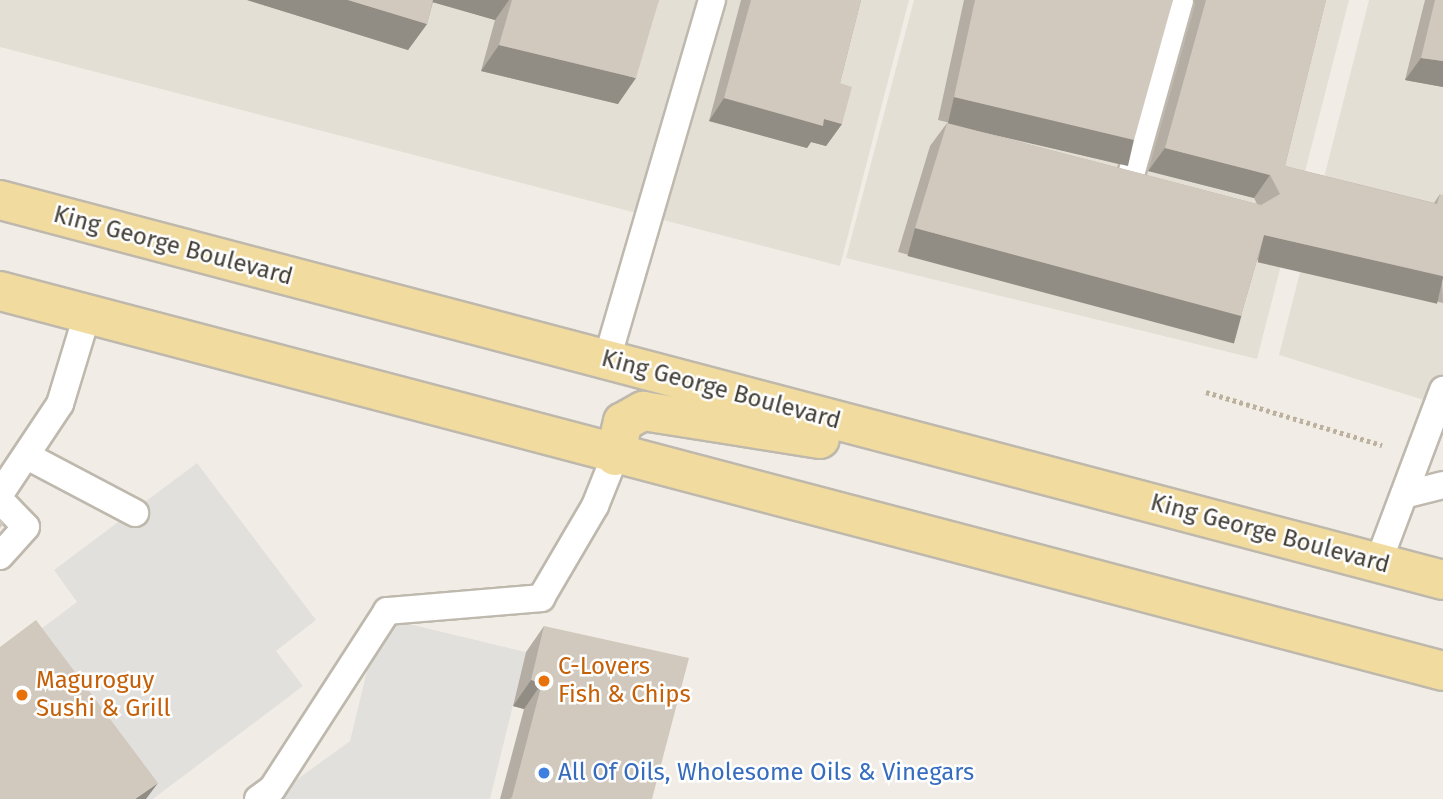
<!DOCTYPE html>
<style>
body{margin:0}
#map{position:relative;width:1443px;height:799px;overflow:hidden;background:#f1ede6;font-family:"Fira Sans",sans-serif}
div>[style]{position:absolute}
.residential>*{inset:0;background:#e4dfd5}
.parking>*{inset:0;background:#e2e0dd}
.path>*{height:4.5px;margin-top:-2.25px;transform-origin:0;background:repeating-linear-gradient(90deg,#bbb19d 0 3.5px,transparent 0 7px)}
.roads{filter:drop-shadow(2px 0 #beb8ad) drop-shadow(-2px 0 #beb8ad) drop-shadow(0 2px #beb8ad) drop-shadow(0 -2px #beb8ad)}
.service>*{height:26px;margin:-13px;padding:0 13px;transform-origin:13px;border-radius:13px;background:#fff}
.primary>*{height:38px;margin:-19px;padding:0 19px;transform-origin:19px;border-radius:19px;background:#f1db9e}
.wall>*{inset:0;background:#b4ada3}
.shaded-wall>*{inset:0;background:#928d84;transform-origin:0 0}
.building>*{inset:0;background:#d1c9bd}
.dots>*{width:19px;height:19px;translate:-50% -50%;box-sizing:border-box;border:4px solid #fff;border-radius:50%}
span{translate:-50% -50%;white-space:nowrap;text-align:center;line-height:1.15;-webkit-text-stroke:5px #fff;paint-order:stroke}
.street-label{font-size:24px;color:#423e36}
.food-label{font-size:24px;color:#c56008}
.left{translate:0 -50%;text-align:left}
.shop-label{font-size:24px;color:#366cbe}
</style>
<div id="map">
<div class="residential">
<i style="clip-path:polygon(0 0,909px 0,840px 266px,0 47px)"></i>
<i style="clip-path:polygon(914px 0,1349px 0,1257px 359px,846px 258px)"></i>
<i style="clip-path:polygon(1369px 0,1443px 0,1443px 406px,1279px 355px)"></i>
</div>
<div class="parking">
<i style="clip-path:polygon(197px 463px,316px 620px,276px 651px,303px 686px,153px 799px,131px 799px,17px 647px,77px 602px,54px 570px)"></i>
<i style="clip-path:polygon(380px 617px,526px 652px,490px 799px,270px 799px,350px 741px)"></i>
</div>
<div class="path">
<i style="left:1206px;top:392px;width:184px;rotate:16.8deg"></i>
</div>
<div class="roads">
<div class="service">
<i style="left:1129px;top:182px;width:189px;rotate:-74.3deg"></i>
<i style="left:607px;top:359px;width:374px;rotate:-73.7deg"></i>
<i style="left:29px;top:457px;width:120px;rotate:27.8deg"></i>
<i style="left:0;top:494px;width:108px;rotate:-56.3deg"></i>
<i style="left:60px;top:404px;width:93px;rotate:-73.1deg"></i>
<i style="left:1404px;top:495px;width:40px;rotate:-14.4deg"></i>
<i style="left:0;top:500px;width:37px;rotate:46deg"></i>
<i style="left:26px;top:527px;width:39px;rotate:132deg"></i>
<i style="left:1378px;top:563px;width:185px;rotate:-69.4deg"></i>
<i style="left:258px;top:799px;width:17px;rotate:-36deg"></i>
<i style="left:272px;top:789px;width:212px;rotate:-57.1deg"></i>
<i style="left:387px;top:611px;width:155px;rotate:-4.8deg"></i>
<i style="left:541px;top:598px;width:107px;rotate:-59.6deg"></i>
<i style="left:595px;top:506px;width:54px;rotate:-68.2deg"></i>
</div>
<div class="primary">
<i style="left:0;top:200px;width:1492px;rotate:14.75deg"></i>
<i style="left:0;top:291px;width:1492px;rotate:14.75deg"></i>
<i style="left:615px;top:456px;width:35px;rotate:-77deg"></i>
<i style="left:623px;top:422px;width:23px;rotate:-29deg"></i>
<i style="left:643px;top:411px;width:179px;rotate:9deg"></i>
</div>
</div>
<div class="wall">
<i style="clip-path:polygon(247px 0,659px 0,618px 104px,481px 71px,495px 20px,433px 2px,427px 24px,408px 50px)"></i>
<i style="clip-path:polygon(741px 0,861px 0,840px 83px,842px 124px,826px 146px,811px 142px,807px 148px,709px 121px)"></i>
<i style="clip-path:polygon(964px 0,1173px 0,1118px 164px,938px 120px)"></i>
<i style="clip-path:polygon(1193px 0,1326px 0,1285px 166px,1434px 203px,1440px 194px,1443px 303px,1257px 260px,1241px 316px,1225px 340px,898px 252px,930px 146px,947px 123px,1257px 204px,1254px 198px,1148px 171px,1195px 4px)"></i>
<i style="clip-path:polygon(1425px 0,1443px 0,1443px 87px,1405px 80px)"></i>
<i style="clip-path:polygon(544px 626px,652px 799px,500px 799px,524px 709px,513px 706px,526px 652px)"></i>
</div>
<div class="shaded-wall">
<i style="clip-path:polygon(247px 0,348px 0,427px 24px,408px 50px)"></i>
<i style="clip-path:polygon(425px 0,509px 0,495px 20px)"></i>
<i style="clip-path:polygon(499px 45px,636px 78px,618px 104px,481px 71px)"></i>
<i style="clip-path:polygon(1421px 58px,1443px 61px,1443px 87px,1405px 80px)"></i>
<i style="left:954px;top:97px;width:185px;height:28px;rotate:13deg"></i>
<i style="clip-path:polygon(724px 98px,824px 119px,842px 124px,826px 146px,811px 142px,807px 148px,709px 121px)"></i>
<i style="clip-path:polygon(1165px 148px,1270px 175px,1254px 198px,1148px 171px)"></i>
<i style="left:915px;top:228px;width:338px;height:29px;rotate:15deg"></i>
<i style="left:1264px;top:235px;width:184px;height:28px;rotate:13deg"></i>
<i style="clip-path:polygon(531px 680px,542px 683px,524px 709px,513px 706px)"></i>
<i style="clip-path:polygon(158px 783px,146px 799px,135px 799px)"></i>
</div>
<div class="building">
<i style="clip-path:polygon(348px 0,433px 0,427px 24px)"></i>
<i style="clip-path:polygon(512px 0,659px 0,636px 78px,499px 45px)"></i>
<i style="clip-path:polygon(751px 0,861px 0,840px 83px,852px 87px,842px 124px,824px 119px,823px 126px,724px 98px)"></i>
<i style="clip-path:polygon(975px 0,1173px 0,1134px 140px,954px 97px)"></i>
<i style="clip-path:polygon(1206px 0,1326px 0,1285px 166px,1437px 204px,1440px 194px,1443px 195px,1443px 276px,1264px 235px,1241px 316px,915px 228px,947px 123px,1261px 205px,1280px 194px,1270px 175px,1165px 148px)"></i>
<i style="clip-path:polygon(1435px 0,1443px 0,1443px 61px,1421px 58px)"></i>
<i style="clip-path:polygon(0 519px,4px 523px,0 528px)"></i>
<i style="clip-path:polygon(36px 620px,158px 783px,135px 799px,0 799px,0 647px)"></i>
<i style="clip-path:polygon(544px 626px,689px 658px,652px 799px,510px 799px,512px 797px,542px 683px,531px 680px)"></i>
</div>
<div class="dots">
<i style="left:544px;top:681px;background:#e8710a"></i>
<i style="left:22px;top:695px;background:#e8710a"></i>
<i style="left:544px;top:773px;background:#3f7fe0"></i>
</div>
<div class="street-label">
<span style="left:173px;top:246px;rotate:15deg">King George Boulevard</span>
<span style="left:721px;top:390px;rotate:15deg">King George Boulevard</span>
<span style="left:1270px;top:534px;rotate:15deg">King George Boulevard</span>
</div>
<div class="food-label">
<span class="left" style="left:558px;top:681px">C-Lovers<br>Fish &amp; Chips</span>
<span class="left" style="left:36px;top:695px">Maguroguy<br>Sushi &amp; Grill</span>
</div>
<div class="shop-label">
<span class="left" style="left:558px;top:773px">All Of Oils, Wholesome Oils &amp; Vinegars</span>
</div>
</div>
